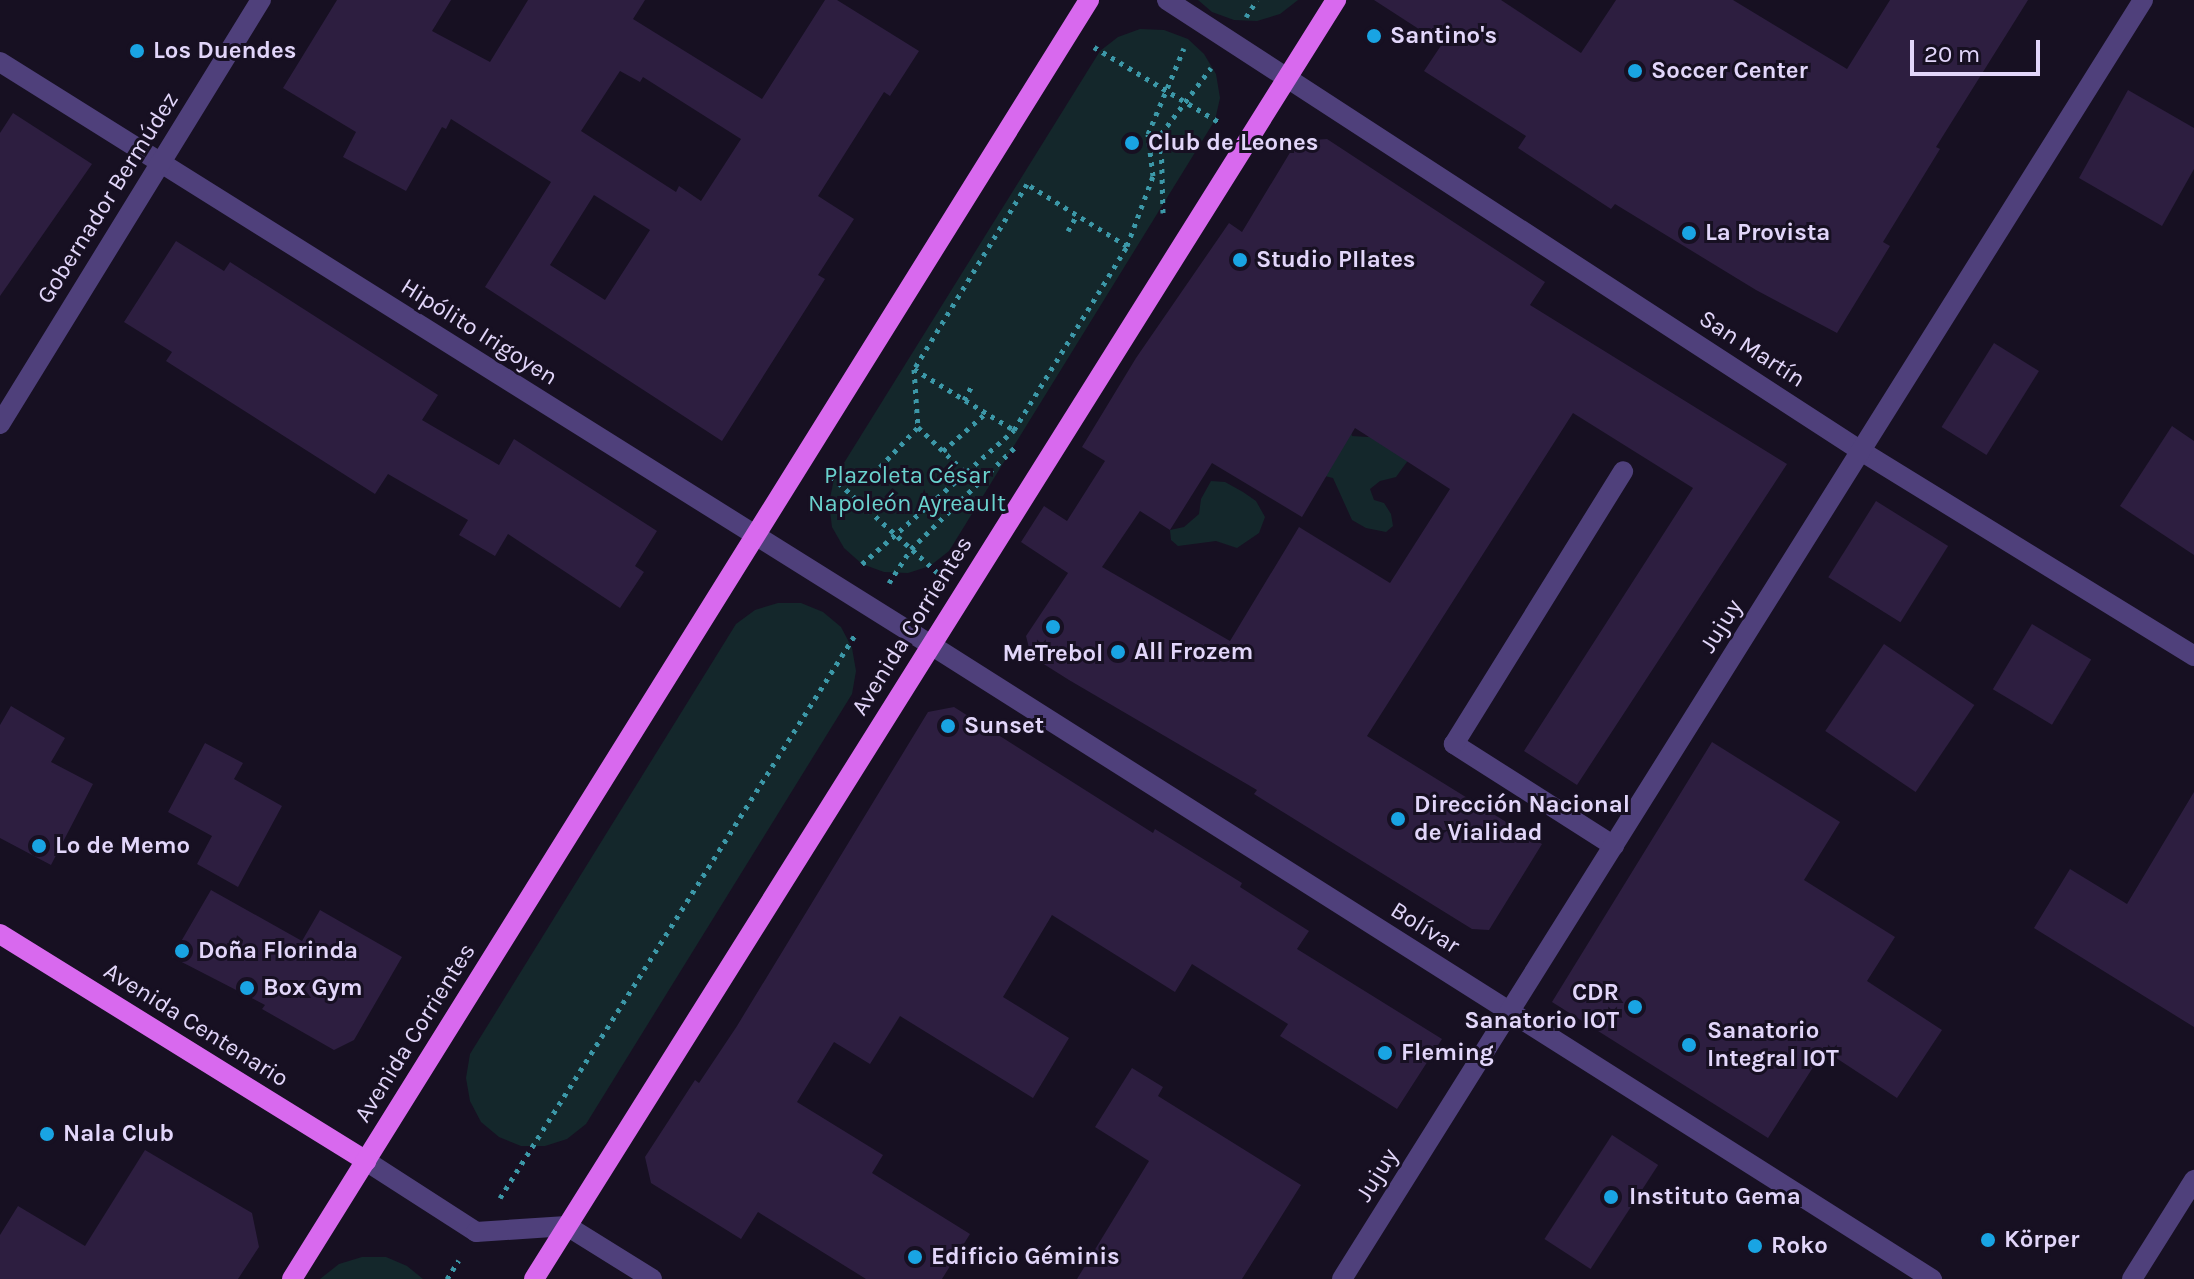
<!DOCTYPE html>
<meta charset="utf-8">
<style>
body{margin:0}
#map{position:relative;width:2194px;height:1279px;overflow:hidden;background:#171022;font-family:Karla,sans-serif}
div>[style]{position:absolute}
.green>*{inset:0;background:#14272b}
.building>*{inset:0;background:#2d1e40;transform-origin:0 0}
.path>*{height:5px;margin-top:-2.5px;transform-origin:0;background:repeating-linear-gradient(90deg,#3c98a8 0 4px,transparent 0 10px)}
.minor>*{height:20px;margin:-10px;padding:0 10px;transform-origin:10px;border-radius:10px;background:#4f407b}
.major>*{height:20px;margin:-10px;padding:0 10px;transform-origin:10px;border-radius:10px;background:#d869ee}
.dots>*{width:22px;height:22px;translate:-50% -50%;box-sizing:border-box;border:4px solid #171022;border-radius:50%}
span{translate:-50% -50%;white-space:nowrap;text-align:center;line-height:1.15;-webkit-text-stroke:6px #171022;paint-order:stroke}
.poi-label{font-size:24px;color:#e2d6fa;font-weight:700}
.left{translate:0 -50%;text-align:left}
.right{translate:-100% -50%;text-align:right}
.street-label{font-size:24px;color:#e2d6fa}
.park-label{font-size:24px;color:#6ad2ce}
.scale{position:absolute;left:1910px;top:40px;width:130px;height:36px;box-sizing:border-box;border:4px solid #e2d6fa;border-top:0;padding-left:10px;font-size:24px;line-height:28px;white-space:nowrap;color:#e2d6fa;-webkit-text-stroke:6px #171022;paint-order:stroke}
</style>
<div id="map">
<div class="green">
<i style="clip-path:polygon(1198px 0,1298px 0,1280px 14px,1257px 21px,1234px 20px,1212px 12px)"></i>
<i style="clip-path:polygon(1140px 29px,1164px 30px,1188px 39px,1204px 54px,1216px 74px,1220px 98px,1215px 120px,949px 551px,930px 566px,908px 573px,884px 572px,862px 564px,844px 548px,832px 527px,829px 503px,834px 479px,1100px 51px,1118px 37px)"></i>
<i style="clip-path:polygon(1349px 425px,1352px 436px,1368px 437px,1381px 431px,1412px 455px,1396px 477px,1380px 481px,1370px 489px,1374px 500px,1384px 503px,1391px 514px,1393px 526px,1386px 532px,1366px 528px,1352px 520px,1333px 478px,1313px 473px)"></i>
<i style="clip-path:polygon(1211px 481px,1225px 482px,1243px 492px,1256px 501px,1265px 517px,1259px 533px,1237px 548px,1216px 541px,1178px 546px,1171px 540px,1170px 530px,1184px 527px,1199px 514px,1201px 499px)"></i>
<i style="clip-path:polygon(778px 603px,801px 603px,823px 612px,841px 627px,852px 648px,856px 671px,852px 694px,586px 1124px,567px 1139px,545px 1146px,521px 1146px,499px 1137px,481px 1122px,470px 1101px,466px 1078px,470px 1054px,736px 624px,755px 610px)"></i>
<i style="clip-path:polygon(362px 1257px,386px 1257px,407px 1266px,423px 1279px,320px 1279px,339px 1264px)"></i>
</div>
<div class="building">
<i style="clip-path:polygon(evenodd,337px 0,451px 0,432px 31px,490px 62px,528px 0,645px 0,633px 19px,762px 99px,825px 0,837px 0,919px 51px,890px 96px,884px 92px,818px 196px,854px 219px,818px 275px,825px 279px,722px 441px,485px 287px,551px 182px,451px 119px,446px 129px,442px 127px,406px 191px,343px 157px,356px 132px,283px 88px,337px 0,620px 71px,640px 82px,643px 77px,741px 139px,701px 201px,679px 186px,676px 192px,581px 131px,620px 71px,337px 0,594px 195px,650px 230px,605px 300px,550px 265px,594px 195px)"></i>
<i style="clip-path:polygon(1374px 0,1501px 0,1581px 53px,1616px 0,1733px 0,1847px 69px,1890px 0,2028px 0,1936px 147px,1940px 149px,1883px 242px,1890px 246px,1837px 333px,1756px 290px,1615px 204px,1611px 209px,1518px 148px,1526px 136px,1424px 71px,1442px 44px)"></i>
<i style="clip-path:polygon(2128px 90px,2194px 128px,2194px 169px,2162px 226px,2079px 178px)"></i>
<i style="clip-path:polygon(13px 113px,92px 164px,0 296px,0 133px)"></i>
<i style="clip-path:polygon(evenodd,1327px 139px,1545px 282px,1530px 305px,1787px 464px,1577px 785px,1524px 751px,1693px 488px,1573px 413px,1367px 736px,1542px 844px,1489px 930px,1472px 929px,1254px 794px,1257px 790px,1069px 680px,1031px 656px,1026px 636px,1068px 573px,1021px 542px,1044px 506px,1067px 521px,1105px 461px,1082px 447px,1136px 358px,1229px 223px,1242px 232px,1297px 141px,1327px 139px,1355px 428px,1450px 489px,1390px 583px,1299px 527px,1230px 641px,1102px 567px,1140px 511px,1170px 530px,1212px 463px,1302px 517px,1355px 428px)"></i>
<i style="clip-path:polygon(176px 241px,224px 271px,230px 262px,438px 395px,422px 420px,499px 465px,514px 439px,657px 531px,635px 566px,644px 572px,620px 608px,508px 534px,495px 556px,459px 535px,468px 520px,388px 474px,375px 494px,166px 361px,172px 352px,124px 322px)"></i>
<i style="left:1994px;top:343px;width:53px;height:99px;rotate:32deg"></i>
<i style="clip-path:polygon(2172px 426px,2194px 441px,2194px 555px,2120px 506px)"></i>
<i style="left:1876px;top:501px;width:85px;height:90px;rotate:32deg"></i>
<i style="left:2032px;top:624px;width:69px;height:76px;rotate:31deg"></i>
<i style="left:1884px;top:644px;width:109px;height:105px;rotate:34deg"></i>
<i style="clip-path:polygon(11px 706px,65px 738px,51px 762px,93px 784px,51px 865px,0 838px,0 725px)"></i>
<i style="clip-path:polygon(954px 707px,1153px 833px,1155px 829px,1242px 883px,1240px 887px,1309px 931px,1297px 949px,1442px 1039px,1397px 1109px,1280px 1036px,1288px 1024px,1192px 964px,1175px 992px,1052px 915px,1003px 997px,1069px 1038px,1033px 1098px,900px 1016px,870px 1064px,834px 1042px,797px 1102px,883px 1155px,872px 1173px,970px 1234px,942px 1279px,866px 1279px,758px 1212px,741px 1239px,651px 1183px,645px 1157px,695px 1080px,699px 1083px,737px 1026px,928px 712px)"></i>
<i style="clip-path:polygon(1712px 742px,1840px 822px,1804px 880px,1895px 937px,1867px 981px,1942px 1030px,1897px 1098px,1824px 1050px,1768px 1138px,1552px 1002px)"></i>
<i style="clip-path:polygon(205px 743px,243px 763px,234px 779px,282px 806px,238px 887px,197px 864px,212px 836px,168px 812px)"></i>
<i style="clip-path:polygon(2194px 792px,2194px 1027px,2034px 928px,2070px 869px,2127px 904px)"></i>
<i style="clip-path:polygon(211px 890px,302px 941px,320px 910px,402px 957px,354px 1040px,334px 1050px,262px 1009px,265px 1005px,172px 957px)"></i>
<i style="clip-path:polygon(1132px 1068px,1163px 1087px,1158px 1096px,1301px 1185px,1242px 1279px,1077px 1279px,1149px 1161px,1095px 1127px)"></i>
<i style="left:1612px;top:1135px;width:55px;height:124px;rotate:33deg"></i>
<i style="clip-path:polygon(145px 1150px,252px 1213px,259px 1247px,238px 1279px,0 1279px,0 1235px,18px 1206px,85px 1246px)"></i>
</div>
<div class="path">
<i style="left:1246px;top:17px;width:20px;rotate:-57deg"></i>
<i style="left:1094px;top:47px;width:149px;rotate:31deg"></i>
<i style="left:1163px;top:213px;width:79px;rotate:-91.5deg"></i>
<i style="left:1161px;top:134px;width:83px;rotate:-52.9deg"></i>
<i style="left:1068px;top:231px;width:18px;rotate:-61deg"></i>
<i style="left:1127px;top:246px;width:75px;rotate:-69.6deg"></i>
<i style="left:1153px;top:176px;width:42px;rotate:-96.8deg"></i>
<i style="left:1148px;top:134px;width:93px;rotate:-67.3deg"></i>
<i style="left:914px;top:369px;width:58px;rotate:86.1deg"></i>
<i style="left:918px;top:427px;width:65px;rotate:43.8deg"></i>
<i style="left:964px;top:400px;width:18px;rotate:-61deg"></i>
<i style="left:943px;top:451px;width:57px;rotate:-41.5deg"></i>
<i style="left:880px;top:467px;width:55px;rotate:-46.5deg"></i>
<i style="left:831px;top:476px;width:146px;rotate:42.2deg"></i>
<i style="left:862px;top:564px;width:203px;rotate:-41.4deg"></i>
<i style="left:1014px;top:430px;width:216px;rotate:-58.4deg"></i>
<i style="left:1127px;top:246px;width:118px;rotate:-148.2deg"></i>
<i style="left:1027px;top:184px;width:217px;rotate:121.4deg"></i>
<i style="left:914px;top:369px;width:117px;rotate:31.4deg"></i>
<i style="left:889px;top:583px;width:40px;rotate:-57.1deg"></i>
<i style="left:911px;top:549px;width:146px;rotate:-44.4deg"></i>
<i style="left:500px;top:1198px;width:666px;rotate:-57.77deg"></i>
<i style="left:447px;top:1279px;width:22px;rotate:-58deg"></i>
</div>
<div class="minor">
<i style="left:1167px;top:0;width:828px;rotate:33.02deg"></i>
<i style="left:1861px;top:451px;width:391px;rotate:31.6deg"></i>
<i style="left:0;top:62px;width:1098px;rotate:32.06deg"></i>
<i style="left:931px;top:645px;width:1185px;rotate:32.35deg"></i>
<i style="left:0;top:424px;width:498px;rotate:-58.4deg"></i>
<i style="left:1614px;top:846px;width:190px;rotate:-147.5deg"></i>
<i style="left:1454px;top:744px;width:321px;rotate:-58.2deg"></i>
<i style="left:366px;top:1161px;width:131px;rotate:32.8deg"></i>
<i style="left:476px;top:1232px;width:91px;rotate:-3.8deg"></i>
<i style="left:567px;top:1226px;width:100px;rotate:31.9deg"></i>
<i style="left:1342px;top:1279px;width:1509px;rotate:-57.94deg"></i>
<i style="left:2132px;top:1279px;width:117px;rotate:-57.9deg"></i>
</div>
<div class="major">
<i style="left:0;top:934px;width:431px;rotate:31.8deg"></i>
<i style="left:292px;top:1279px;width:1507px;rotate:-58.07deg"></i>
<i style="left:534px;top:1279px;width:1510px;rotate:-57.91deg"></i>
</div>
<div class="dots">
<i style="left:1374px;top:36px;background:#19a4e3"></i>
<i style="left:137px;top:51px;background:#19a4e3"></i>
<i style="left:1635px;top:71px;background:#19a4e3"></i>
<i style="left:1132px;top:143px;background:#19a4e3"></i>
<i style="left:1689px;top:233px;background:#19a4e3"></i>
<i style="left:1240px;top:260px;background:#19a4e3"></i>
<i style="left:1053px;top:627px;background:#19a4e3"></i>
<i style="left:1118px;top:652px;background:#19a4e3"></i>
<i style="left:948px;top:726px;background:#19a4e3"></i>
<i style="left:1398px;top:819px;background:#19a4e3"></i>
<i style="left:39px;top:846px;background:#19a4e3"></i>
<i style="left:182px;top:951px;background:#19a4e3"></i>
<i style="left:247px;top:988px;background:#19a4e3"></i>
<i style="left:1635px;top:1007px;background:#19a4e3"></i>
<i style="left:1689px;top:1045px;background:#19a4e3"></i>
<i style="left:1385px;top:1053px;background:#19a4e3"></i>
<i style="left:47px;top:1134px;background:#19a4e3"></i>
<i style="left:1611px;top:1197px;background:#19a4e3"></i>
<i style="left:1988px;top:1240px;background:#19a4e3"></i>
<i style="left:1755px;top:1246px;background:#19a4e3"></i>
<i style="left:915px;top:1257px;background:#19a4e3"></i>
</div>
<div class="poi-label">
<span class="left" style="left:1390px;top:36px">Santino's</span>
<span class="left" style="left:153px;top:51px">Los Duendes</span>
<span class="left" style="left:1651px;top:71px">Soccer Center</span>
<span class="left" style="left:1148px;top:143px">Club de Leones</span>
<span class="left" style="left:1705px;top:233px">La Provista</span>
<span class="left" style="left:1256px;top:260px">Studio PIlates</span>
<span class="left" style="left:1134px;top:652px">All Frozem</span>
<span style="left:1053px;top:654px">MeTrebol</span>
<span class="left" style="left:964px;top:726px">Sunset</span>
<span class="left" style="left:1414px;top:819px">Dirección Nacional<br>de Vialidad</span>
<span class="left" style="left:55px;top:846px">Lo de Memo</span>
<span class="left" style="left:198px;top:951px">Doña Florinda</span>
<span class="left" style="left:263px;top:988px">Box Gym</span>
<span class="right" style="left:1619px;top:1007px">CDR<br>Sanatorio IOT</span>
<span class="left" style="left:1707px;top:1045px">Sanatorio<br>Integral IOT</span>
<span class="left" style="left:1401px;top:1053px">Fleming</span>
<span class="left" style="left:63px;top:1134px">Nala Club</span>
<span class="left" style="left:1629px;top:1197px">Instituto Gema</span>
<span class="left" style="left:2004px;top:1240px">Körper</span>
<span class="left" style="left:1771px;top:1246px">Roko</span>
<span class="left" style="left:931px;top:1257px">Edificio Géminis</span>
</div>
<div class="street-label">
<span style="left:108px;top:198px;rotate:-58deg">Gobernador Bermúdez</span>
<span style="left:479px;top:332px;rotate:32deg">Hipólito Irigoyen</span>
<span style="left:1752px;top:349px;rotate:33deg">San Martín</span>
<span style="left:912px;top:626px;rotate:-58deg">Avenida Corrientes</span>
<span style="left:1721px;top:626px;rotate:-58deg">Jujuy</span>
<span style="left:1425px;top:928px;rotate:32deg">Bolívar</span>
<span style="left:196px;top:1025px;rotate:32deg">Avenida Centenario</span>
<span style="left:415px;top:1033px;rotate:-58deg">Avenida Corrientes</span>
<span style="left:1377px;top:1175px;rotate:-58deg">Jujuy</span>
</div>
<div class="park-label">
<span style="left:907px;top:490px">Plazoleta César<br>Napoleón Ayreault</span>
</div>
<div class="scale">20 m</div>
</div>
